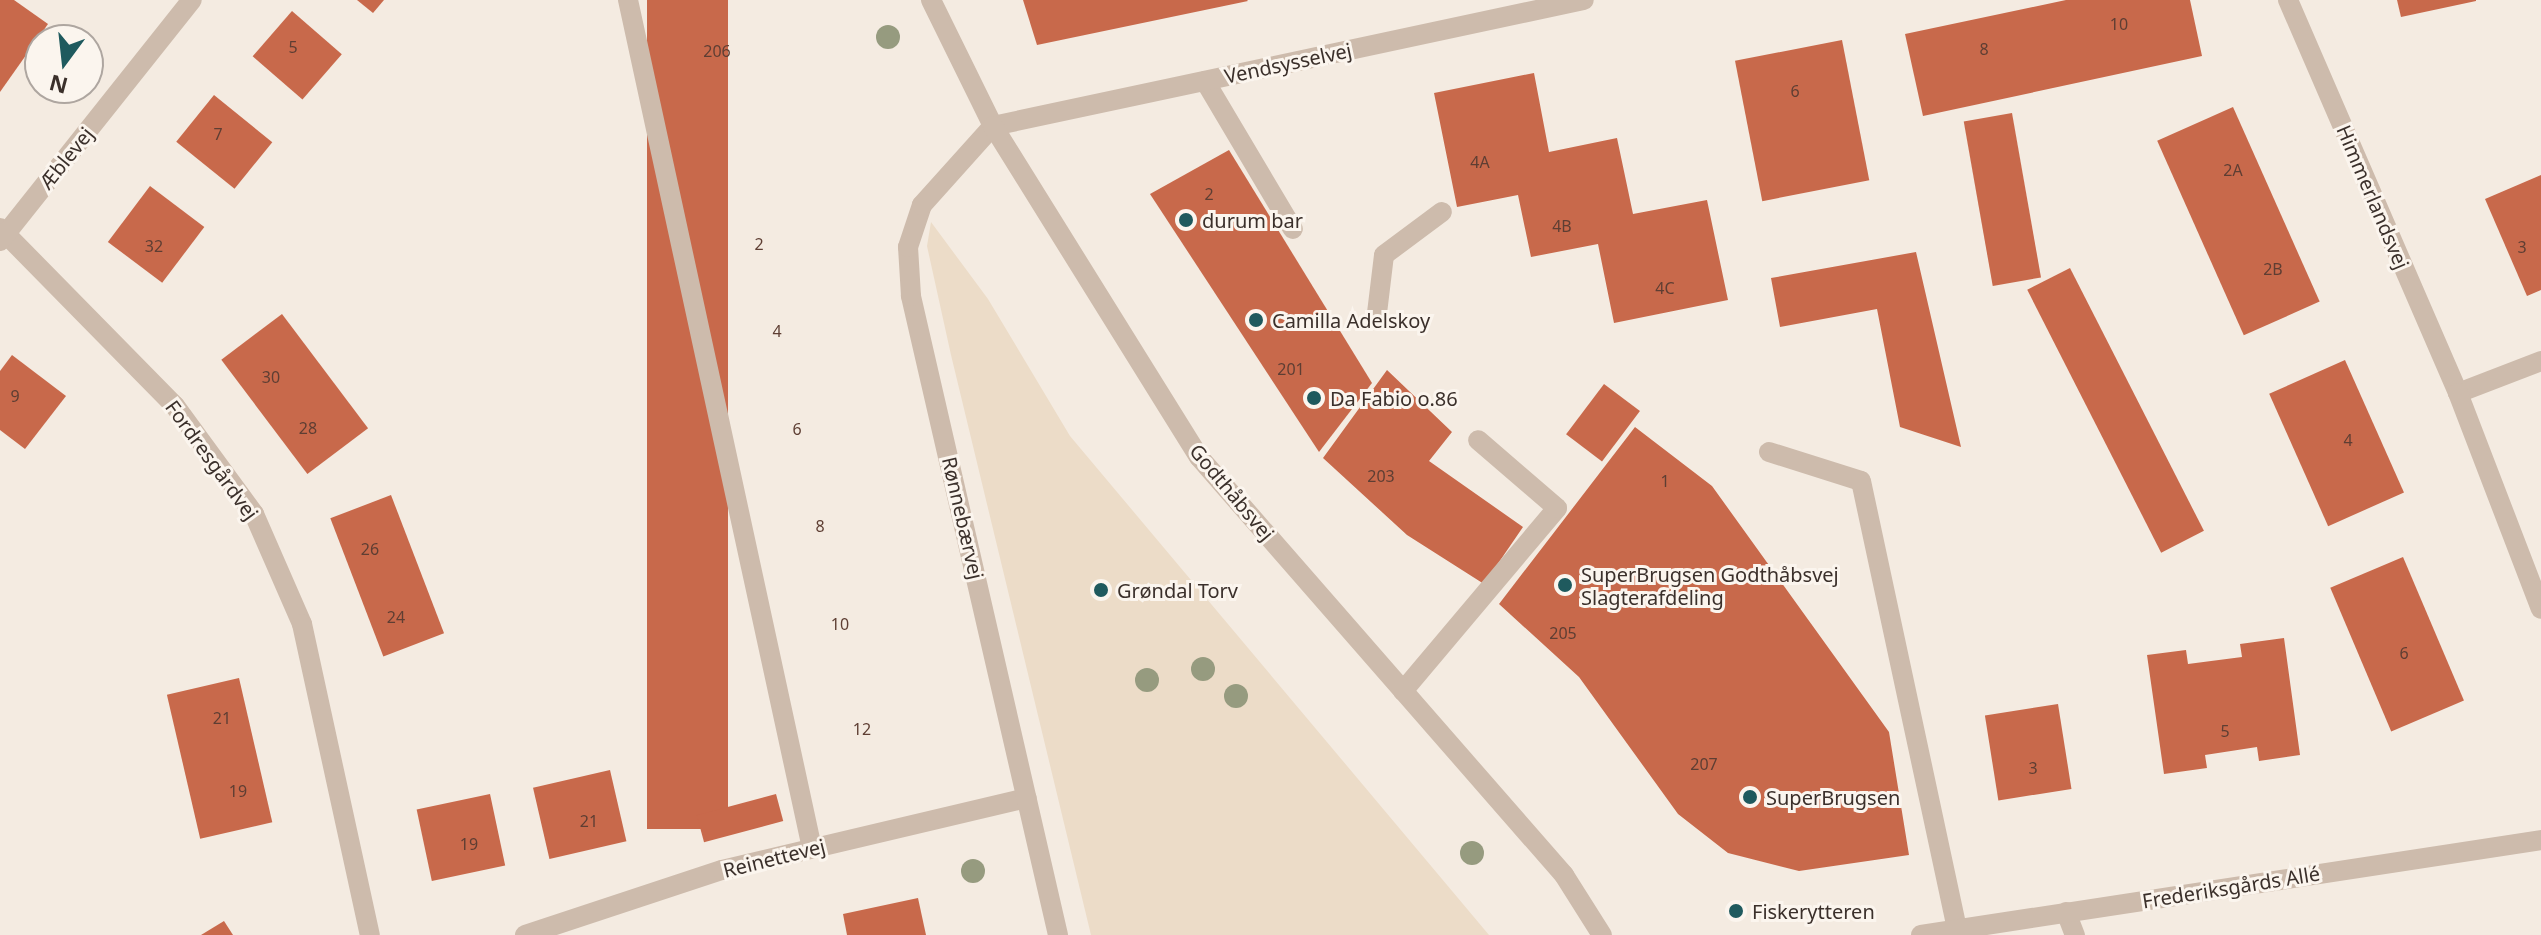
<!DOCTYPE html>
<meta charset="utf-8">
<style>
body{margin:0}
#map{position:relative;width:2541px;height:935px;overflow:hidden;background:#f4ebe1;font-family:"Noto Sans",sans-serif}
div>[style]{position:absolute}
.plaza>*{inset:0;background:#ecdcc8}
.building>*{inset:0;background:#c8694b;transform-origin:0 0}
.service>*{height:20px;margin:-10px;padding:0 10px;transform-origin:10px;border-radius:10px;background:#cdbbac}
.minor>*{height:20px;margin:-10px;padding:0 10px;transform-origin:10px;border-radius:10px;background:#cdbbac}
.tertiary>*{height:20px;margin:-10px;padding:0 10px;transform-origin:10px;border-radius:10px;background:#cdbbac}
.trees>*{width:24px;height:24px;margin:-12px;border-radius:50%;background:#969b7f}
.dots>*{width:22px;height:22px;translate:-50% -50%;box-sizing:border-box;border:4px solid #fbf5ee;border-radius:50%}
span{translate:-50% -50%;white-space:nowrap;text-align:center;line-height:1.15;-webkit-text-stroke:6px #fbf5ee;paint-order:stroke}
.number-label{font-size:16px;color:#5e3e33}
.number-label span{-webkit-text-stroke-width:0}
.street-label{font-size:20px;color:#3b302b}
.poi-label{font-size:20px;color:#3b302b}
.left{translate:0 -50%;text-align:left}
.north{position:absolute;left:24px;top:24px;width:80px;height:80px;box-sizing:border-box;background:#fbf5ee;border:2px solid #aea6a0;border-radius:50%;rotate:195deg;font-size:22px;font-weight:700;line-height:32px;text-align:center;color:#3b302b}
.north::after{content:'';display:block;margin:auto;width:28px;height:36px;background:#1f5a5e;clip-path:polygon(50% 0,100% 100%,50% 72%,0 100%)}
</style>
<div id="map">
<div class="plaza">
<i style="clip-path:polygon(931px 222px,988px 299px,1070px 436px,1489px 935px,1091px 935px,951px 355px,927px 246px)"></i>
</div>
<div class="building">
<i style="clip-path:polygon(0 0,14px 0,48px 24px,0 92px)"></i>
<i style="clip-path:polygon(357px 0,384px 0,373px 13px)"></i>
<i style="left:647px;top:0;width:81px;height:829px"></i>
<i style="clip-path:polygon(1023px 0,1247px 0,1248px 1px,1037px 45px)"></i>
<i style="clip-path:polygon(2066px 0,2190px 0,2202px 56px,1923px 116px,1905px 34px)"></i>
<i style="clip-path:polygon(2397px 0,2476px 0,2476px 1px,2401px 17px)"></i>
<i style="left:292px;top:11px;width:66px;height:60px;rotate:41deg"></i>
<i style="left:1842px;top:40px;width:143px;height:109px;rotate:79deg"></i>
<i style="clip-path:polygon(1534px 73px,1549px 152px,1617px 138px,1633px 214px,1707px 200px,1728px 300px,1614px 323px,1598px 244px,1531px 257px,1518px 195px,1457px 207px,1434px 93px)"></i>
<i style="left:214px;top:95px;width:75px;height:60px;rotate:39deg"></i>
<i style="left:2233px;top:107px;width:213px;height:83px;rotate:66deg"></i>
<i style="left:2012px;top:113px;width:167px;height:49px;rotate:80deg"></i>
<i style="clip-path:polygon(1229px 150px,1372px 383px,1319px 452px,1150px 194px)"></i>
<i style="clip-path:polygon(2541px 175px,2541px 290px,2527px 296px,2485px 199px)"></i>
<i style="left:150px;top:186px;width:68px;height:70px;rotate:37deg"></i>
<i style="clip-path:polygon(1916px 252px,1961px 447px,1900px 427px,1877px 309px,1780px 327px,1771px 278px)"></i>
<i style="left:2070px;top:268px;width:295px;height:48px;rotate:63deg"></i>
<i style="left:282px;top:314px;width:143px;height:76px;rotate:53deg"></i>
<i style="clip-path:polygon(12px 355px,66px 396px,25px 449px,0 430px,0 371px)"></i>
<i style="left:2345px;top:360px;width:145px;height:83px;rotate:66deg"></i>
<i style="clip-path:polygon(1387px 370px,1452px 432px,1429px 461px,1523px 527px,1484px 584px,1407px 535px,1323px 458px)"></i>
<i style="left:1604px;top:384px;width:45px;height:63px;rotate:37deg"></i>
<i style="clip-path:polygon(1635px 427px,1712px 486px,1889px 732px,1909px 855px,1799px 871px,1728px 853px,1678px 814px,1579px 677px,1499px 604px)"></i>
<i style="left:391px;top:495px;width:148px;height:65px;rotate:69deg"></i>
<i style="left:2403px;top:557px;width:156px;height:79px;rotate:67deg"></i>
<i style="clip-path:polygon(2284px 638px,2300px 755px,2259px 761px,2257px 747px,2205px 755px,2207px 768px,2164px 774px,2147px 655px,2186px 650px,2188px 664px,2242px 657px,2240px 644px)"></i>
<i style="left:239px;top:678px;width:148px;height:74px;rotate:77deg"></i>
<i style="left:2058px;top:704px;width:86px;height:74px;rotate:81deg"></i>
<i style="left:610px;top:770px;width:73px;height:79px;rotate:77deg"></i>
<i style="left:490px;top:794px;width:73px;height:75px;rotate:78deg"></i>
<i style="left:776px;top:794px;width:28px;height:82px;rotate:75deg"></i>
<i style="clip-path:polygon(918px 898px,926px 935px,847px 935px,843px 914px)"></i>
<i style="clip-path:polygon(224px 921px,233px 935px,201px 935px)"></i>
</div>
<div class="service">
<i style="left:628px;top:0;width:868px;rotate:77.76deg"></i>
<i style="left:1205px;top:81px;width:172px;rotate:59.3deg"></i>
<i style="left:1377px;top:313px;width:58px;rotate:-83.1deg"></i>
<i style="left:1384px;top:255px;width:72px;rotate:-36.6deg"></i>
<i style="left:2458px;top:393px;width:89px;rotate:-21.1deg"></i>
<i style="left:1769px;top:452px;width:96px;rotate:17.5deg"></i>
<i style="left:1861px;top:481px;width:458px;rotate:77.9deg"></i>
<i style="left:1403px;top:691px;width:239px;rotate:-49.9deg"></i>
<i style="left:1557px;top:508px;width:104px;rotate:-139.3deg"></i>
<i style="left:2066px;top:912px;width:25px;rotate:69deg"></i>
</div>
<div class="minor">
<i style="left:2288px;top:0;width:428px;rotate:66.6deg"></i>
<i style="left:2458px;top:393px;width:231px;rotate:69deg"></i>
<i style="left:0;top:228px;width:250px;rotate:45.5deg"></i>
<i style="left:175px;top:406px;width:134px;rotate:53.8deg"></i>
<i style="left:254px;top:514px;width:120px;rotate:66.4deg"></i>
<i style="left:302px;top:624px;width:318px;rotate:77.7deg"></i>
<i style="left:0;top:241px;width:308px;rotate:-51.5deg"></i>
<i style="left:525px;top:935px;width:207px;rotate:-18.3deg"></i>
<i style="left:722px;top:870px;width:313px;rotate:-13.3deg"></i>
<i style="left:1058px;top:935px;width:656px;rotate:-102.96deg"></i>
<i style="left:911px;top:296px;width:49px;rotate:-93.5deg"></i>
<i style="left:908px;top:247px;width:44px;rotate:-71.6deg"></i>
<i style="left:922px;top:205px;width:106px;rotate:-48.1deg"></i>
<i style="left:993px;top:126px;width:604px;rotate:-12.04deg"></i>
<i style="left:1921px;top:935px;width:627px;rotate:-8.71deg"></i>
</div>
<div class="tertiary">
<i style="left:931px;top:0;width:140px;rotate:63.8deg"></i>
<i style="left:993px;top:126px;width:390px;rotate:58.1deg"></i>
<i style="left:1199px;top:457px;width:555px;rotate:48.87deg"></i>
<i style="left:1564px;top:875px;width:71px;rotate:57.7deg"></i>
</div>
<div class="trees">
<i style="left:888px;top:37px"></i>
<i style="left:1203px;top:669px"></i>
<i style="left:1147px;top:680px"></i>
<i style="left:1236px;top:696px"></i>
<i style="left:1472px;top:853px"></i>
<i style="left:973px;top:871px"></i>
</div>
<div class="dots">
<i style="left:1186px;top:220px;background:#1f5a5e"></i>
<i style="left:1256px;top:320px;background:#1f5a5e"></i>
<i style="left:1314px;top:398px;background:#1f5a5e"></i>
<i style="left:1565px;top:585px;background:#1f5a5e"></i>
<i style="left:1101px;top:590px;background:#1f5a5e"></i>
<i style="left:1750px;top:797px;background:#1f5a5e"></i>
<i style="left:1736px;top:911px;background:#1f5a5e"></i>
</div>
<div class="number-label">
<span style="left:2119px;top:24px">10</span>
<span style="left:293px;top:47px">5</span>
<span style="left:1984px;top:49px">8</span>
<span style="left:717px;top:51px">206</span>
<span style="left:1795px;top:91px">6</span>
<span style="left:218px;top:134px">7</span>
<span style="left:1480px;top:162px">4A</span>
<span style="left:2233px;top:170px">2A</span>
<span style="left:1209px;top:194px">2</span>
<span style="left:1562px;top:226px">4B</span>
<span style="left:759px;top:244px">2</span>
<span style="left:154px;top:246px">32</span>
<span style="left:2522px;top:247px">3</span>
<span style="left:2273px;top:269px">2B</span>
<span style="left:1665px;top:288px">4C</span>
<span style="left:777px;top:331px">4</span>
<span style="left:1291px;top:369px">201</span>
<span style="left:271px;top:377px">30</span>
<span style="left:15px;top:396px">9</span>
<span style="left:308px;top:428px">28</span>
<span style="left:797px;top:429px">6</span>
<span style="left:2348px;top:440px">4</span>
<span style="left:1381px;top:476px">203</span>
<span style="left:1665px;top:481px">1</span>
<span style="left:820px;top:526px">8</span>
<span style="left:370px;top:549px">26</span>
<span style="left:396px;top:617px">24</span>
<span style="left:840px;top:624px">10</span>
<span style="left:1563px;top:633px">205</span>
<span style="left:2404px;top:653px">6</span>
<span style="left:222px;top:718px">21</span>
<span style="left:862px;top:729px">12</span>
<span style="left:2225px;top:731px">5</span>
<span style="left:1704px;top:764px">207</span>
<span style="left:2033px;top:768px">3</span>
<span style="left:238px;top:791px">19</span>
<span style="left:589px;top:821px">21</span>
<span style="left:469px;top:844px">19</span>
</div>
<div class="street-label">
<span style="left:1288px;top:63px;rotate:-12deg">Vendsysselvej</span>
<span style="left:66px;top:158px;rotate:-51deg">Æblevej</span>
<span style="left:2373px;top:197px;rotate:67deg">Himmerlandsvej</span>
<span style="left:212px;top:460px;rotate:54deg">Fordresgårdvej</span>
<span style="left:1232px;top:492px;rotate:50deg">Godthåbsvej</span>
<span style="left:963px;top:518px;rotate:77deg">Rønnebærvej</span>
<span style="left:774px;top:858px;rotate:-14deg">Reinettevej</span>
<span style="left:2231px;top:887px;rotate:-9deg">Frederiksgårds Allé</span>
</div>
<div class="poi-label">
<span class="left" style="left:1202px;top:220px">durum bar</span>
<span class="left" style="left:1272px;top:320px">Camilla Adelskoy</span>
<span class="left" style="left:1330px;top:398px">Da Fabio o.86</span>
<span class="left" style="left:1581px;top:586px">SuperBrugsen Godthåbsvej<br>Slagterafdeling</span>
<span class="left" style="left:1117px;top:590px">Grøndal Torv</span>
<span class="left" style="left:1766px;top:797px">SuperBrugsen</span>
<span class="left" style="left:1752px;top:911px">Fiskerytteren</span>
</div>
<div class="north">N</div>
</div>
